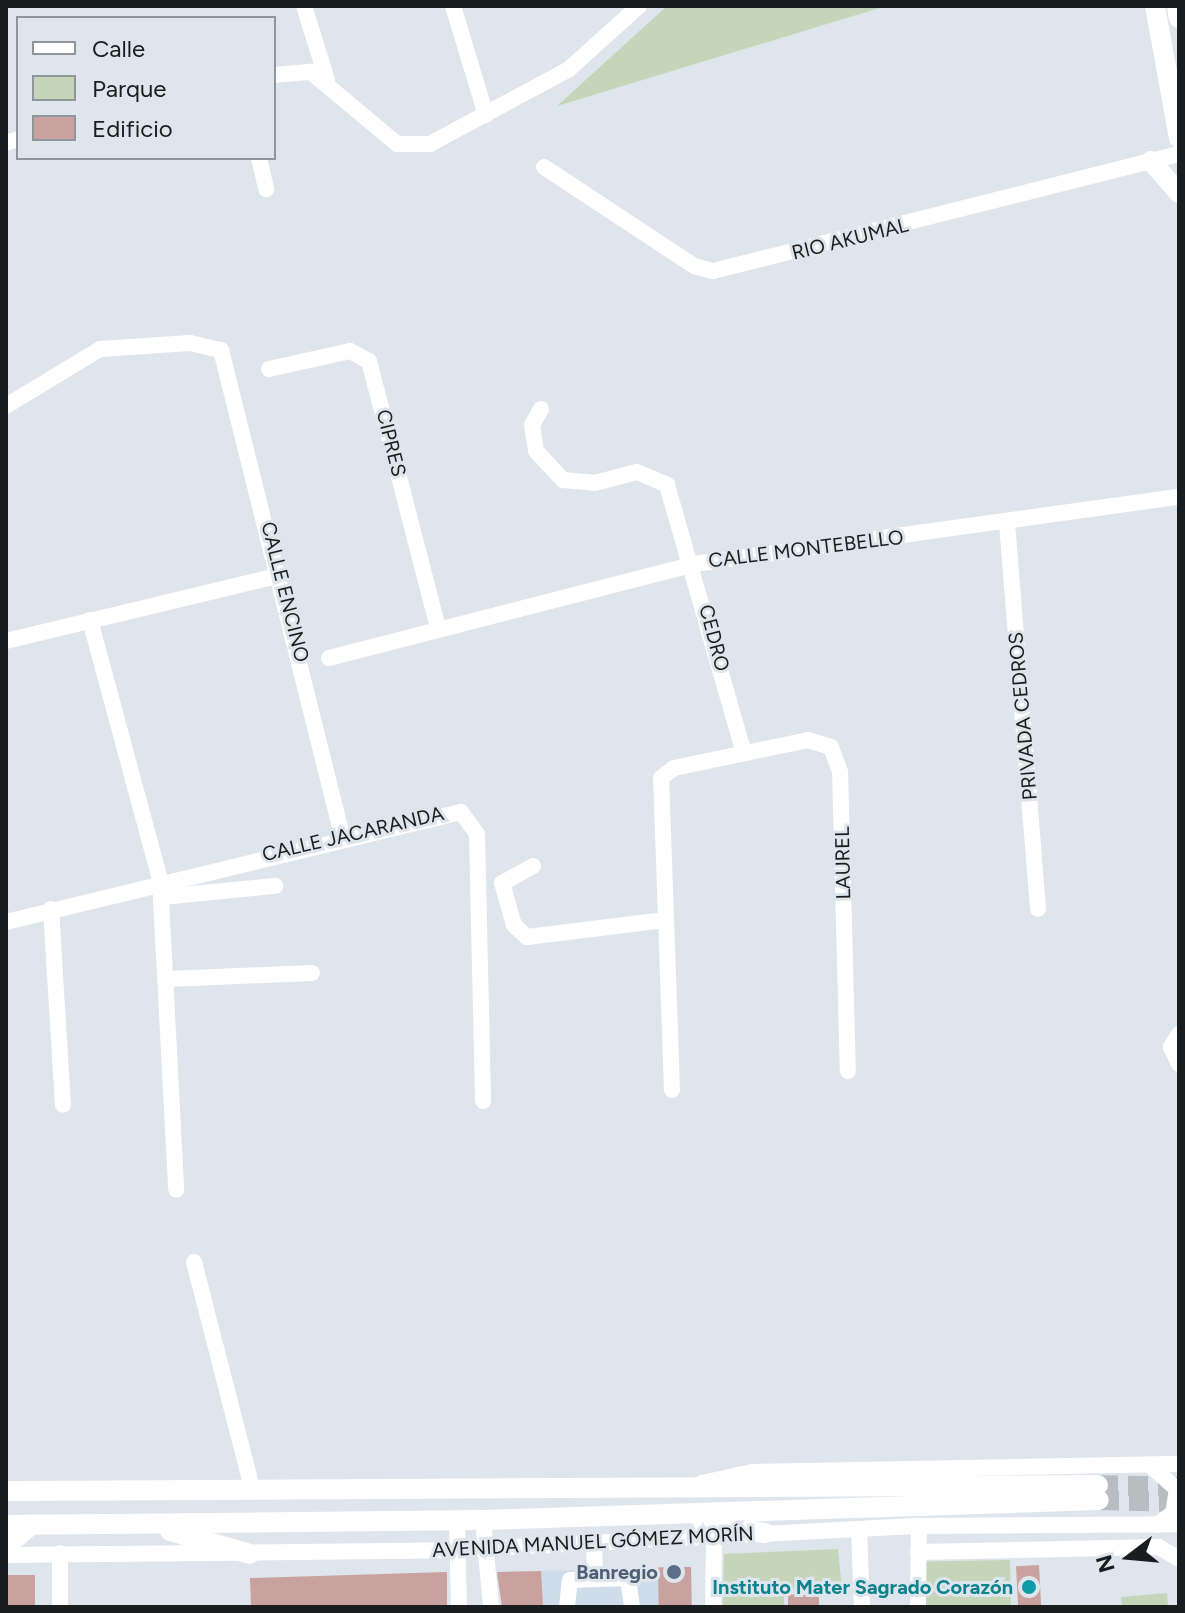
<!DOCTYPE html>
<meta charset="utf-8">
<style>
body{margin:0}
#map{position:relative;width:1185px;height:1613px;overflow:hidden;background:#dee5ec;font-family:Figtree,sans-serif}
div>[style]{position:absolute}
.built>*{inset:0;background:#cfdce9}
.green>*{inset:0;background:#c4d5ba;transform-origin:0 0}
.building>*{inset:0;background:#c9a19e;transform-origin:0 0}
.major-tunnel>*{height:20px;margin-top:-10px;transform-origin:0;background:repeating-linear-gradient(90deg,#b7bdc3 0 20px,transparent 0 30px)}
.minor>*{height:16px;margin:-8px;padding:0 8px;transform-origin:8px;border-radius:8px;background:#fff}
.major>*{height:20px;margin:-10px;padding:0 10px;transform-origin:10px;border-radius:10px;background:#fff}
.dots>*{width:22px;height:22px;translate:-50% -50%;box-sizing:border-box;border:4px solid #dee5ec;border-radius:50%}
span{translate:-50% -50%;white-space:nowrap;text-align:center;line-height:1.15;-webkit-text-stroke:6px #dee5ec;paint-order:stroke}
.street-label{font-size:20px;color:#1a1d1f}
.service-label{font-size:20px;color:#4e5e75;font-weight:700}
.right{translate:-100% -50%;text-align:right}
.culture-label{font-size:20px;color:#0d838f;font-weight:700}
.frame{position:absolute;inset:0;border:8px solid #1a1d1f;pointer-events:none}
.legend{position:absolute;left:16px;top:16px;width:260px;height:144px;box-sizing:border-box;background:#dee5ec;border:2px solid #90959a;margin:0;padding:10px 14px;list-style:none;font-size:24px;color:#1a1d1f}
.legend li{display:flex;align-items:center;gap:16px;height:40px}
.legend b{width:40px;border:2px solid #90959a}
.north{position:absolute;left:1089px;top:1517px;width:80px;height:80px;-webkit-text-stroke:6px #dee5ec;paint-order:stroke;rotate:254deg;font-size:22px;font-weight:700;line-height:32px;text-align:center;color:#1a1d1f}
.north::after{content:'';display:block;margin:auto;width:28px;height:36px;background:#1a1d1f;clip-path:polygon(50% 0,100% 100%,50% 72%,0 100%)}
</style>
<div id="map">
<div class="built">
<i style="clip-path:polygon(691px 1567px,692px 1607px,502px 1607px,497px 1572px)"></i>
</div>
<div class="green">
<i style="clip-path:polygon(667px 6px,886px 6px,557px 106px)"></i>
<i style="clip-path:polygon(838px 1549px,842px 1590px,784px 1589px,784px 1607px,723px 1607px,724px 1554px)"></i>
<i style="left:1010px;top:1560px;width:47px;height:87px;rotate:89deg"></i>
<i style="clip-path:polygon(1167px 1593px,1168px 1607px,1122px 1607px,1121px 1597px)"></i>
</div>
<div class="building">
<i style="left:1039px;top:1565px;width:42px;height:23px;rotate:87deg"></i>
<i style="left:691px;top:1567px;width:40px;height:33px;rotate:89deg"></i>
<i style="clip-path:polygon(541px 1571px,543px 1607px,502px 1607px,497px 1572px)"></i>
<i style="clip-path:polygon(447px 1572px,447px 1607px,251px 1607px,250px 1578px)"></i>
<i style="left:6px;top:1575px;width:29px;height:32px"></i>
<i style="clip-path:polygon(819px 1592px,819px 1607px,788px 1607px,788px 1595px)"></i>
</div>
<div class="major-tunnel">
<i style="left:1098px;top:1485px;width:81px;rotate:1.4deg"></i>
<i style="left:1099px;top:1500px;width:80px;rotate:1.4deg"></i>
</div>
<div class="minor">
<i style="left:304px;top:6px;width:77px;rotate:72.7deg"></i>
<i style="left:453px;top:6px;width:114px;rotate:73.2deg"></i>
<i style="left:274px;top:75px;width:37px;rotate:-5deg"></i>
<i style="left:311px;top:72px;width:112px;rotate:39.9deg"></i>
<i style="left:397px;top:144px;width:33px"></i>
<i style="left:430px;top:144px;width:158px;rotate:-28.3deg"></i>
<i style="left:569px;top:69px;width:94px;rotate:-42deg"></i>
<i style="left:6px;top:143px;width:13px;rotate:-18deg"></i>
<i style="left:259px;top:158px;width:32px;rotate:77deg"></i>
<i style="left:544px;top:167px;width:180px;rotate:33.4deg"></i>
<i style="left:694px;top:266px;width:20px;rotate:15deg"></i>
<i style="left:713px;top:271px;width:480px;rotate:-14.1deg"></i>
<i style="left:269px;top:369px;width:83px;rotate:-12.5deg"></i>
<i style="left:350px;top:351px;width:21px;rotate:28deg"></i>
<i style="left:369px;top:361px;width:276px;rotate:75.5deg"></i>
<i style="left:6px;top:406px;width:110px;rotate:-31.2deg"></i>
<i style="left:100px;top:349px;width:90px;rotate:-3.8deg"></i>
<i style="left:190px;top:343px;width:32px;rotate:13deg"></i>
<i style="left:221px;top:350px;width:500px;rotate:76deg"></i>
<i style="left:541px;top:409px;width:18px;rotate:119deg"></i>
<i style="left:532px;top:425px;width:26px;rotate:81deg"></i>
<i style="left:536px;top:451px;width:40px;rotate:47deg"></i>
<i style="left:563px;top:480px;width:32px;rotate:5deg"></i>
<i style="left:595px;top:483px;width:43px;rotate:-14.7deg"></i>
<i style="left:637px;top:472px;width:33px;rotate:23deg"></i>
<i style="left:667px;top:485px;width:276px;rotate:74deg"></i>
<i style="left:1007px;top:523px;width:387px;rotate:85.4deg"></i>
<i style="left:90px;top:620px;width:269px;rotate:74.9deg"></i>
<i style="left:160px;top:880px;width:310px;rotate:87deg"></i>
<i style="left:6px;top:641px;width:283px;rotate:-13.5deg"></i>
<i style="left:329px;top:658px;width:377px;rotate:-14.4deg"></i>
<i style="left:694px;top:564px;width:490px;rotate:-7.9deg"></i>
<i style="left:533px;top:866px;width:35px;rotate:151deg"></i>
<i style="left:502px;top:883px;width:44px;rotate:74.1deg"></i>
<i style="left:514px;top:925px;width:18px;rotate:43deg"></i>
<i style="left:527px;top:937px;width:139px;rotate:-7deg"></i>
<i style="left:162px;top:897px;width:114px;rotate:-5.6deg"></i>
<i style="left:51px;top:909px;width:196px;rotate:86.5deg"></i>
<i style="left:6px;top:922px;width:468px;rotate:-13.6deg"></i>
<i style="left:461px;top:812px;width:27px;rotate:54deg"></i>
<i style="left:477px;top:834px;width:267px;rotate:88.7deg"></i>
<i style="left:168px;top:979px;width:144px;rotate:-2.4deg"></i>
<i style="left:1179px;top:1034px;width:15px;rotate:122deg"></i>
<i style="left:1171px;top:1047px;width:19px;rotate:65deg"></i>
<i style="left:672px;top:1090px;width:312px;rotate:-92deg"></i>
<i style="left:661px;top:778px;width:16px;rotate:-38deg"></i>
<i style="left:674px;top:768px;width:137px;rotate:-11.8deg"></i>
<i style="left:808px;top:740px;width:24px;rotate:17deg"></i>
<i style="left:831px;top:747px;width:27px;rotate:70deg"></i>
<i style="left:840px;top:772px;width:299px;rotate:88.5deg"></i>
<i style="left:194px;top:1262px;width:237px;rotate:75.6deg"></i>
<i style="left:1150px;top:1465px;width:36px;rotate:42deg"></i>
<i style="left:1177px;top:1489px;width:24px;rotate:99deg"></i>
<i style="left:1173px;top:1513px;width:20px;rotate:143deg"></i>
<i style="left:702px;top:1483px;width:51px;rotate:-12.4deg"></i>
<i style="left:752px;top:1472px;width:427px;rotate:-1.1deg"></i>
<i style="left:483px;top:1520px;width:87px;rotate:84.7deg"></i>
<i style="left:457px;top:1521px;width:86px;rotate:88.7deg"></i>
<i style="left:859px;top:1529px;width:78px;rotate:87.8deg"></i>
<i style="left:594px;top:1544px;width:34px;rotate:88deg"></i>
<i style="left:918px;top:1552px;width:241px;rotate:-1.2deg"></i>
<i style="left:1159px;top:1547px;width:23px;rotate:31deg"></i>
<i style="left:6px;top:1555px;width:450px;rotate:-0.6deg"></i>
<i style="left:456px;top:1550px;width:464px;rotate:-3deg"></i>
<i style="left:919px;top:1526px;width:260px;rotate:-0.4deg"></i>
<i style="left:60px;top:1607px;width:54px;rotate:-90deg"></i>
<i style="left:567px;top:1607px;width:27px;rotate:-84deg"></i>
<i style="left:570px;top:1580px;width:58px;rotate:-2deg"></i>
<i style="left:628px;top:1578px;width:29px;rotate:82deg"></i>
<i style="left:713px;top:1607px;width:71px;rotate:-89.2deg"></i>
<i style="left:918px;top:1607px;width:81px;rotate:-89.3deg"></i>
</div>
<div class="major">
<i style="left:1155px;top:6px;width:134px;rotate:79.7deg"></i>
<i style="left:1177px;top:6px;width:12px;rotate:81deg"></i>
<i style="left:1151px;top:161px;width:43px;rotate:48.8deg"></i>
<i style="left:6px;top:1491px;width:1092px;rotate:-0.31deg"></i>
<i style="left:703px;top:1522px;width:63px;rotate:10.1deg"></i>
<i style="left:6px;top:1525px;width:477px;rotate:-0.6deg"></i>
<i style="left:483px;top:1520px;width:616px;rotate:-1.86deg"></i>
<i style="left:170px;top:1531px;width:83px;rotate:16deg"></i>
<i style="left:6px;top:1546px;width:33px;rotate:-40deg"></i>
</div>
<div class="dots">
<i style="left:674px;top:1572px;background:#5c6f8a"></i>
<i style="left:1029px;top:1587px;background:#0f9aa8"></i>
</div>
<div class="street-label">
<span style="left:850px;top:239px;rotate:-14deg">RIO AKUMAL</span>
<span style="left:391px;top:443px;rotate:76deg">CIPRES</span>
<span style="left:806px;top:549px;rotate:-7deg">CALLE MONTEBELLO</span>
<span style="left:285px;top:592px;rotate:76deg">CALLE ENCINO</span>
<span style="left:714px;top:638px;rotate:75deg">CEDRO</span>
<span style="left:1023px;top:716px;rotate:-95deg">PRIVADA CEDROS</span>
<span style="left:353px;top:834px;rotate:-13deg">CALLE JACARANDA</span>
<span style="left:843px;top:863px;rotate:-91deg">LAUREL</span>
<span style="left:593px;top:1542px;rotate:-3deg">AVENIDA MANUEL GÓMEZ MORÍN</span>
</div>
<div class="service-label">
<span class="right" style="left:658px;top:1572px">Banregio</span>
</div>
<div class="culture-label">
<span class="right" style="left:1013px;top:1587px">Instituto Mater Sagrado Corazón</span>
</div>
<div class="frame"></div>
<ul class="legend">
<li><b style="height:10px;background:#fff"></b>Calle</li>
<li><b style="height:22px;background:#c4d5ba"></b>Parque</li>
<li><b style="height:22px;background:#c9a19e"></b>Edificio</li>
</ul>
<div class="north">N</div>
</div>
